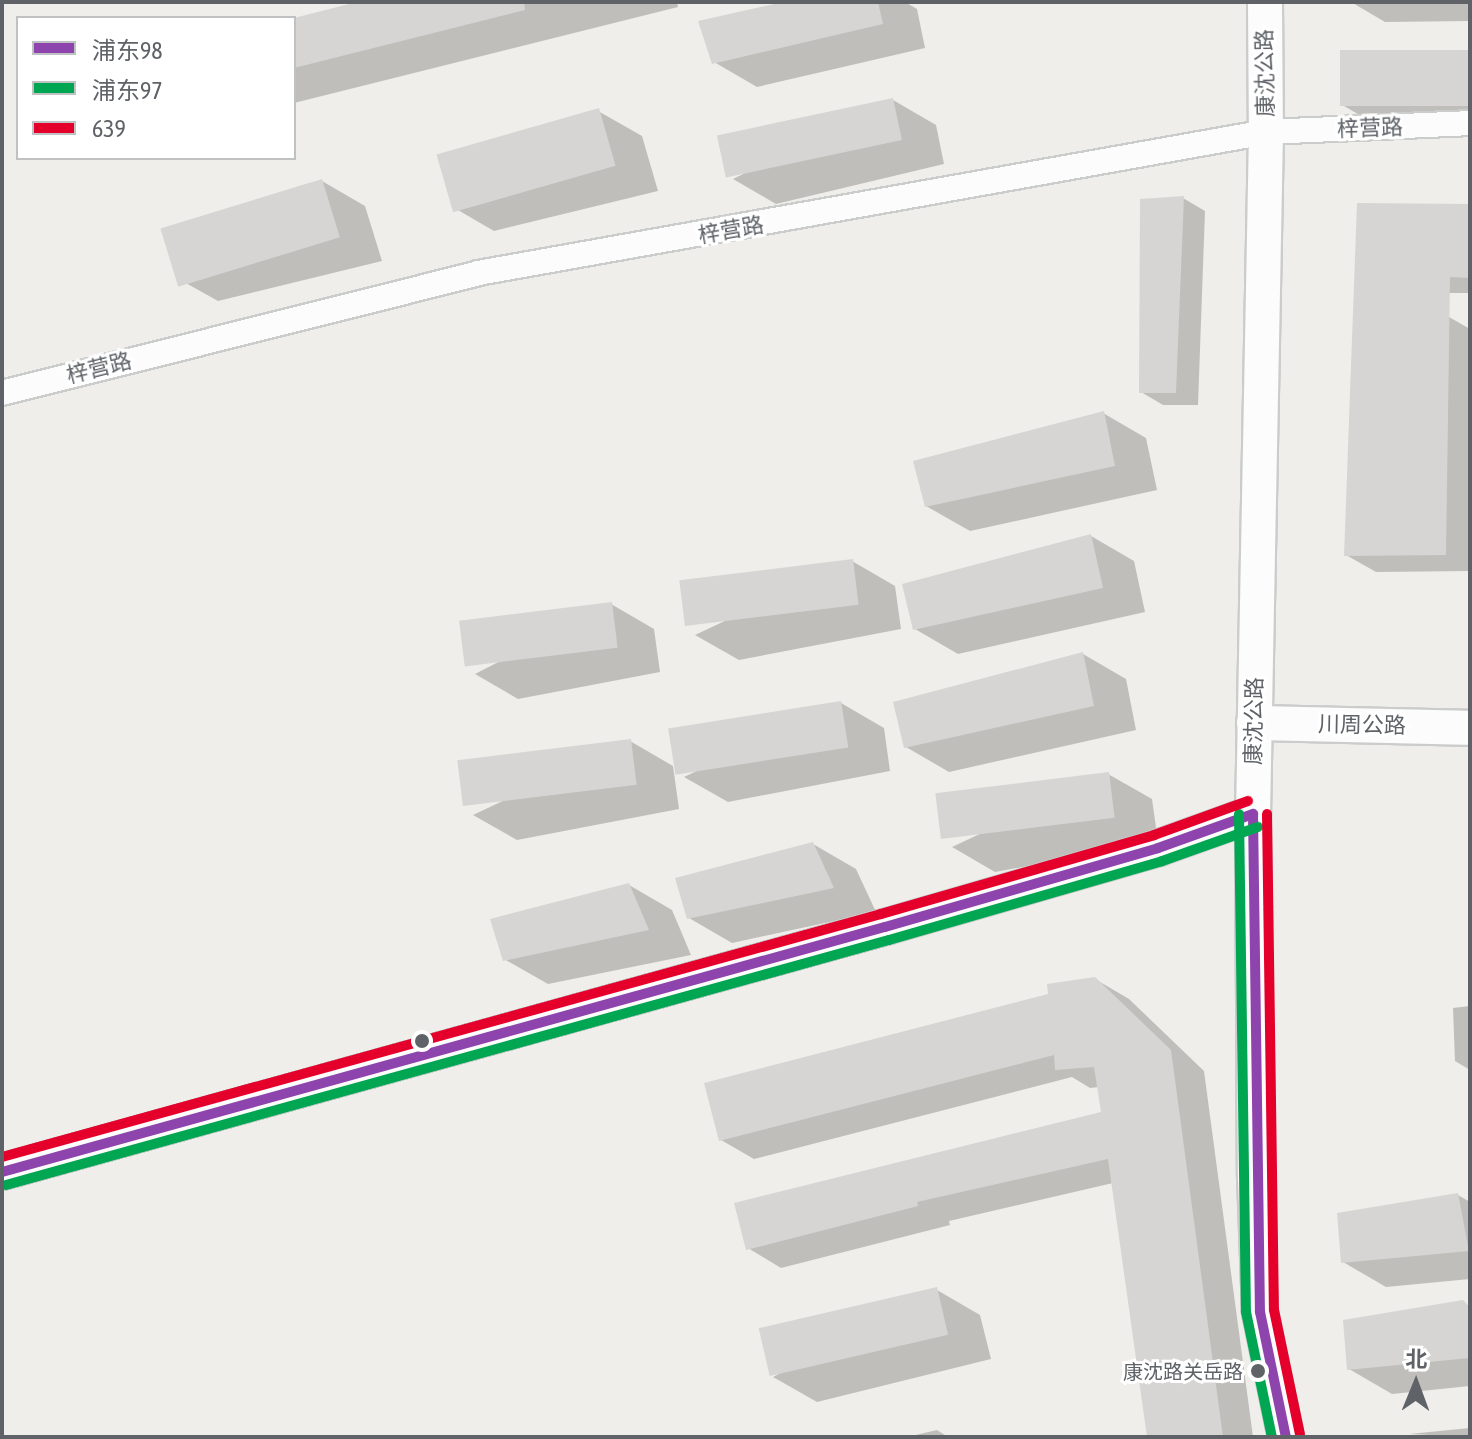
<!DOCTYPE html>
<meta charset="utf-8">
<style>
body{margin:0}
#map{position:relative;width:1472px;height:1439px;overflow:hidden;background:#efeeea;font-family:"Asap Condensed","Noto Sans SC",sans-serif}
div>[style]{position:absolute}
.shadow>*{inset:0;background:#0003}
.building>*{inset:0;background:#d6d5d3;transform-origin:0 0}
.roads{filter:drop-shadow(2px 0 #cbcccc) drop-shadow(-2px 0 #cbcccc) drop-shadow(0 2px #cbcccc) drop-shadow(0 -2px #cbcccc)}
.street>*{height:24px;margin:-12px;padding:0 12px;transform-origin:12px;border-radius:12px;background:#fdfcfc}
.secondary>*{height:34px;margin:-17px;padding:0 17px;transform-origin:17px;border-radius:17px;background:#fdfcfc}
.bus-1>*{height:10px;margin:-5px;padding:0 5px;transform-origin:5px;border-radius:5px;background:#8e44ad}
.bus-2>*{height:10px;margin:-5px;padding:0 5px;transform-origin:5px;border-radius:5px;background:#00a651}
.bus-3>*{height:10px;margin:-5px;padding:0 5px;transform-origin:5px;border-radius:5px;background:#e4002b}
.dots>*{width:22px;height:22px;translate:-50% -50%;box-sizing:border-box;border:4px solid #fff;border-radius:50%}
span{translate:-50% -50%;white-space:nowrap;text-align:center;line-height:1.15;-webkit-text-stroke:6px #fff;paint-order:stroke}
.bus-label{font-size:20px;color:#5f6368}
.right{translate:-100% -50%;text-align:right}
.street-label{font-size:22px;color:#5f6368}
.frame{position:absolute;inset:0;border:4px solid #5f6368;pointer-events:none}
.legend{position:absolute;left:16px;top:16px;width:280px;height:144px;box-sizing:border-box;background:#fff;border:2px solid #bfc1c3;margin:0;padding:10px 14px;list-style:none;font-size:24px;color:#5f6368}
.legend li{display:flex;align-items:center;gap:16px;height:40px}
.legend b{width:40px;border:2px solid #bfc1c3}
.north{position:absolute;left:1376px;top:1343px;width:80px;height:80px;-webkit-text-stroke:6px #fff;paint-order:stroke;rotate:1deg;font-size:22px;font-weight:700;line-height:32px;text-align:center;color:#5f6368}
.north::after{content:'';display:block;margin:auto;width:28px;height:36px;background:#5f6368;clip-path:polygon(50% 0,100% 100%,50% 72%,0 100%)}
</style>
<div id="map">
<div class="shadow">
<i style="clip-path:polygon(368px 2px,677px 2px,678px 7px,294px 103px,294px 21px)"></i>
<i style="clip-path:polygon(792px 2px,905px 2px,917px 9px,925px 48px,757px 87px,714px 62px)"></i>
<i style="clip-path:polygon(1351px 2px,1470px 2px,1470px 21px,1385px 22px)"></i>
<i style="clip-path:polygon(1470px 52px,1470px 130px,1387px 131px,1344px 106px)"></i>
<i style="clip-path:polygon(893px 100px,936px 125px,944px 164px,776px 204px,733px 179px)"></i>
<i style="clip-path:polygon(598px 111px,642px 136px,658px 191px,494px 231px,451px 206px)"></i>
<i style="clip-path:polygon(322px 181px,365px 206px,382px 261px,218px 301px,175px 277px)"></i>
<i style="clip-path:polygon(1183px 198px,1205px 211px,1198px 405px,1163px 405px,1141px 392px)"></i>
<i style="clip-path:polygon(1470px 206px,1470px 293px,1386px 293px)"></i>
<i style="clip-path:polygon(1449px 317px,1470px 329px,1470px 571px,1376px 572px,1346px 555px)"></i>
<i style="clip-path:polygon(1103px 413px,1146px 438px,1157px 490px,970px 531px,926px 506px)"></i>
<i style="clip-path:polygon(1091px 536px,1134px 561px,1145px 612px,958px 654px,915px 629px)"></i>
<i style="clip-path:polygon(852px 561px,895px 586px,901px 629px,739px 660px,695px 635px)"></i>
<i style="clip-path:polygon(611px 604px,654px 629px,660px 672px,518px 699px,475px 674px)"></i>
<i style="clip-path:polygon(1083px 654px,1126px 679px,1136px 730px,949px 772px,906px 747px)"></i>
<i style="clip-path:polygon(841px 703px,884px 728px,890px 771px,728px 802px,684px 777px)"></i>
<i style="clip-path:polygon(630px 741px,673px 766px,679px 809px,517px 840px,473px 815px)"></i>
<i style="clip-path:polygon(1108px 774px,1152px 799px,1158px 842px,995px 872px,952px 847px)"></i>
<i style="clip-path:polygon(813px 844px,856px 869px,876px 912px,732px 943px,689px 918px)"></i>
<i style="clip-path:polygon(629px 885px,672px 910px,691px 955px,548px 984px,504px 959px)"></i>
<i style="clip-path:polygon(1095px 979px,1129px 999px,1204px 1071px,1253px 1437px,1149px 1437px,1113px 1183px,949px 1221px,950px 1225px,781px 1268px,748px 1248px,1103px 1114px,1099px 1087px,1090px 1088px,1072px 1077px,754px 1159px,721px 1140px)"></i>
<i style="clip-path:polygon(1470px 1006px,1470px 1070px,1455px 1061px,1453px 1008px)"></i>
<i style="clip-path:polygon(1458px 1195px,1470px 1202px,1470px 1279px,1386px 1287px,1343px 1262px)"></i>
<i style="clip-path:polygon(937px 1290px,980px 1315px,991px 1359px,817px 1402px,773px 1377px)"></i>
<i style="clip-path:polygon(1463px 1302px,1470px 1307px,1470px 1386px,1392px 1394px,1349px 1369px)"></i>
<i style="clip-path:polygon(1470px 1428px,1470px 1437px,1409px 1434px)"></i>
<i style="clip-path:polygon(937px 1430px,948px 1437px,907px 1437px)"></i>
</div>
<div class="building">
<i style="clip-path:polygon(357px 2px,524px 2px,525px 10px,294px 68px,294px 18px)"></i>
<i style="clip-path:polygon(783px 2px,878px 2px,883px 24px,712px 64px,698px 21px)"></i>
<i style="left:1470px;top:50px;width:56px;height:130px;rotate:90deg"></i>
<i style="left:893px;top:98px;width:43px;height:180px;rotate:78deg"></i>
<i style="left:599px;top:108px;width:60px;height:169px;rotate:74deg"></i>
<i style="left:322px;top:179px;width:61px;height:169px;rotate:73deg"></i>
<i style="clip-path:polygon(1184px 196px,1176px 393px,1139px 393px,1140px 199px)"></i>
<i style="clip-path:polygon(1357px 203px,1470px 204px,1470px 278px,1450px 277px,1446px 555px,1344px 556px)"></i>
<i style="clip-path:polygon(1104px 411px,1115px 466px,925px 507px,913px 461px)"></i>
<i style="clip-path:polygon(1091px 534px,1103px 588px,913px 630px,902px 584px)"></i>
<i style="left:853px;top:559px;width:46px;height:175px;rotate:83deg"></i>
<i style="left:612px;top:602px;width:46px;height:154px;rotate:83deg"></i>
<i style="clip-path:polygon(1083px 652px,1094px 706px,904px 748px,893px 702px)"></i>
<i style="left:841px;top:701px;width:47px;height:175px;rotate:81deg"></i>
<i style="left:631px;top:739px;width:46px;height:175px;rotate:83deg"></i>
<i style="left:1109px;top:772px;width:46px;height:175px;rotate:83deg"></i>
<i style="clip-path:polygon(813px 842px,834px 888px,687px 919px,675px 878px)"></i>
<i style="clip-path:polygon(629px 883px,649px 930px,503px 961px,490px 919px)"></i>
<i style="clip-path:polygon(1095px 977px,1171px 1050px,1223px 1437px,1147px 1437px,1108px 1159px,917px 1202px,918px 1206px,746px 1250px,734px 1203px,1101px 1112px,1094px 1067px,1055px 1070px,1054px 1055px,719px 1141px,704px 1083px,1048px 994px,1047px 984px)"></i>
<i style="clip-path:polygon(1458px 1193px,1469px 1251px,1341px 1263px,1337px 1213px)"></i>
<i style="left:937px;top:1287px;width:49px;height:183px;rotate:77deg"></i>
<i style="clip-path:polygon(1463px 1300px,1470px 1308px,1470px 1358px,1347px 1370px,1343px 1320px)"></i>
</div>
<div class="roads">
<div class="street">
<i style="left:2px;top:393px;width:491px;rotate:-14.1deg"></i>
<i style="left:478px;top:273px;width:801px;rotate:-10.14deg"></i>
<i style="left:1266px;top:132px;width:204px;rotate:-2.5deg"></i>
</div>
<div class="secondary">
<i style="left:1265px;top:2px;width:130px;rotate:89.6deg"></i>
<i style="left:1266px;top:132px;width:682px;rotate:91.09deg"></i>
<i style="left:1253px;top:814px;width:363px;rotate:89.7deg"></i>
<i style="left:1255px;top:1177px;width:135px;rotate:87.9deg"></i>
<i style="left:1260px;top:1312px;width:128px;rotate:78.3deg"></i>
<i style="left:1254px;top:723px;width:216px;rotate:1.3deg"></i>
<i style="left:2px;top:1172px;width:916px;rotate:-15.51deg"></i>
<i style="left:885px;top:927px;width:284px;rotate:-16.1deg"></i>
<i style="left:1158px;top:848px;width:101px;rotate:-19.7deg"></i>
</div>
</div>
<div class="bus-1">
<i style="left:1253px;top:814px;width:498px;rotate:89.2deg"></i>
<i style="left:1260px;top:1312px;width:128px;rotate:78.3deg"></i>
<i style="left:2px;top:1172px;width:916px;rotate:-15.51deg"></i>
<i style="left:885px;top:927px;width:284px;rotate:-16.1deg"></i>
<i style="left:1158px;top:848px;width:101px;rotate:-19.7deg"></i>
</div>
<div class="bus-2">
<i style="left:1239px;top:814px;width:498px;rotate:89.2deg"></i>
<i style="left:1246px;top:1312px;width:128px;rotate:78.3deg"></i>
<i style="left:6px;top:1185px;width:916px;rotate:-15.51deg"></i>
<i style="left:889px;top:940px;width:284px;rotate:-16.1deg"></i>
<i style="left:1162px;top:861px;width:102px;rotate:-19.5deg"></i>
</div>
<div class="bus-3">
<i style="left:1267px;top:814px;width:496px;rotate:89.2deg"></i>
<i style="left:1274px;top:1310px;width:127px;rotate:78.2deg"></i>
<i style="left:2px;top:1157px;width:912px;rotate:-15.45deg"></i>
<i style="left:881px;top:914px;width:284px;rotate:-16.1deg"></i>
<i style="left:1154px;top:835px;width:100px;rotate:-19.9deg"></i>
</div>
<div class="dots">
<i style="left:422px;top:1041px;background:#5f6368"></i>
<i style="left:1258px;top:1371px;background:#5f6368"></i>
</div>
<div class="bus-label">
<span class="right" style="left:1243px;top:1371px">康沈路关岳路</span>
</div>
<div class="street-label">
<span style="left:1265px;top:73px;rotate:-91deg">康沈公路</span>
<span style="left:1370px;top:128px;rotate:-2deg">梓营路</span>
<span style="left:731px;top:230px;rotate:-10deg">梓营路</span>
<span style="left:99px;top:368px;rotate:-14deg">梓营路</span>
<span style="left:1254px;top:721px;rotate:-89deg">康沈公路</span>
<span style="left:1362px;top:725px;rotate:1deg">川周公路</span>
</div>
<div class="frame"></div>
<ul class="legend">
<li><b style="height:10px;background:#8e44ad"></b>浦东98</li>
<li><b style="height:10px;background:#00a651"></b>浦东97</li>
<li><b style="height:10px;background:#e4002b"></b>639</li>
</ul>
<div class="north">北</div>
</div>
